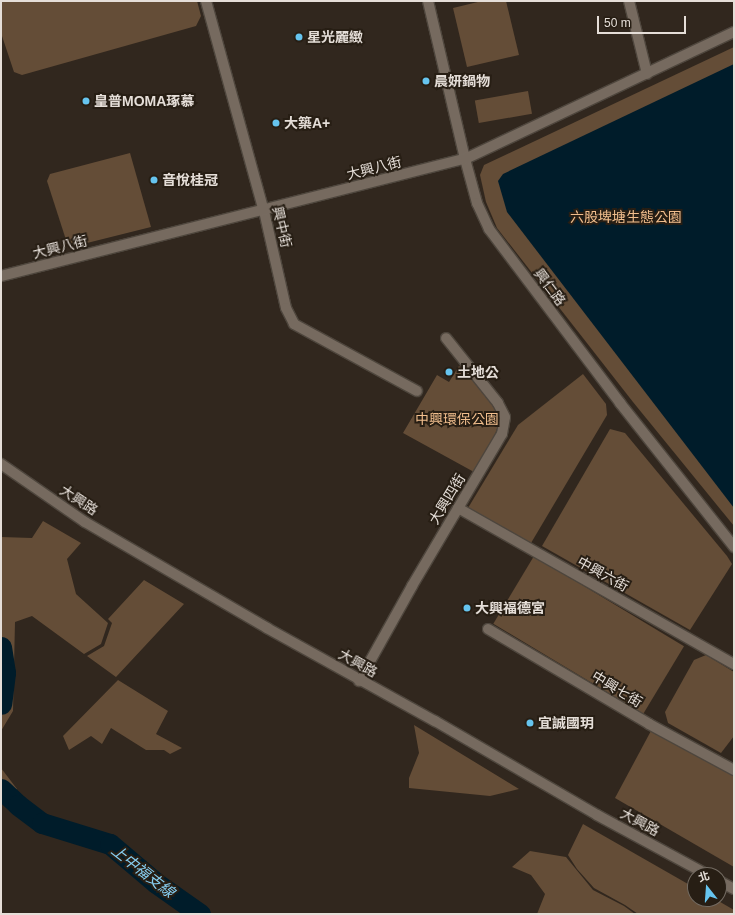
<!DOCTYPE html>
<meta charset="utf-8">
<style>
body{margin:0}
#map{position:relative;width:735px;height:915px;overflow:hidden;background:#31271e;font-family:Helvetica,"Noto Sans TC",sans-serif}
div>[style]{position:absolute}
.green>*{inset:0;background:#644d37;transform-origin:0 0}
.water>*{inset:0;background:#001c2a}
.river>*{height:21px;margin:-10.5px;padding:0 10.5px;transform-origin:10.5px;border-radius:10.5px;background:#001c2a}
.roads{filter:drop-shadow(1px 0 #4e463d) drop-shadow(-1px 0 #4e463d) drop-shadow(0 1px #4e463d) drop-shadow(0 -1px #4e463d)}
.minor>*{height:10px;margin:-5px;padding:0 5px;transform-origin:5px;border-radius:5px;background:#766a5f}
.tertiary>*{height:10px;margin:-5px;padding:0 5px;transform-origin:5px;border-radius:5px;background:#766a5f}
.dots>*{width:11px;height:11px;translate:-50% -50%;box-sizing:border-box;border:2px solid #271e14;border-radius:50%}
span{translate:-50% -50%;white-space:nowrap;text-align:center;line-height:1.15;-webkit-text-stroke:4px #271e14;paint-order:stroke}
.poi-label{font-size:14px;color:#e5ded8;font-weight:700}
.left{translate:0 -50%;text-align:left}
.street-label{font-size:14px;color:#e5ded8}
.park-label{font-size:14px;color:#f1be8d}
.water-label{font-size:15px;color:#87cff2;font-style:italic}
.frame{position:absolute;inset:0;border:2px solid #e5ded8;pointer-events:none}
.north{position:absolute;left:687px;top:867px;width:40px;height:40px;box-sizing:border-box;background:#271e14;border:1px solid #736b62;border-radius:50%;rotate:343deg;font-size:11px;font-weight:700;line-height:16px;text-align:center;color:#e5ded8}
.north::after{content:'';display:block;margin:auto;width:14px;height:18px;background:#66c4ef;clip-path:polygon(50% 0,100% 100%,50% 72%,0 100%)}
.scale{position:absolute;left:597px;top:16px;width:89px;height:18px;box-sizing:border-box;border:2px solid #e5ded8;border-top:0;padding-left:5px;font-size:12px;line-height:14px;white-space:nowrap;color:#e5ded8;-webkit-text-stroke:3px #271e14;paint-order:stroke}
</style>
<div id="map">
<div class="green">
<i style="clip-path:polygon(1px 1px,197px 1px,201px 16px,196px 26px,22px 75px,14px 72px,1px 33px)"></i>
<i style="clip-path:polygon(482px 1px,506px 1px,519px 55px,467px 67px,453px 8px)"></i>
<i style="clip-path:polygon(734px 47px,734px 526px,633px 402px,497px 228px,486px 202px,480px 175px,484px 165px)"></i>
<i style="left:528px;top:91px;width:23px;height:54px;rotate:80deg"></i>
<i style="clip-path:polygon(130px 153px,151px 227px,75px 246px,67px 243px,47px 181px,50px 174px)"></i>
<i style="clip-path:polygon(459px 366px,468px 374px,497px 411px,499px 423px,494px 437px,474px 472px,403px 433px,437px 375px,449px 382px)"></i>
<i style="clip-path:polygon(583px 374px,606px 404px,607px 415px,531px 543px,468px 508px,518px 425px)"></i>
<i style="clip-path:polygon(610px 429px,625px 433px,727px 556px,732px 564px,690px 630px,542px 546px)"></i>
<i style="clip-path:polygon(43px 521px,81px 543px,67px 559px,76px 594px,108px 623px,101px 644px,84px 654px,32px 616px,15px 622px,13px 711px,1px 731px,1px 537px,32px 538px)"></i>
<i style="left:534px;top:556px;width:175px;height:79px;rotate:31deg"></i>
<i style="clip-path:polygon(144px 580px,184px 604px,116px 677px,87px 656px,104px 646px,112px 623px,108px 619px)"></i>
<i style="clip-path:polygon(706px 655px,734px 672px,734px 736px,721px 753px,668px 723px,665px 712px,694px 660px)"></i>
<i style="clip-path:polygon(118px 680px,168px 711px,156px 734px,182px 748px,170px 754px,164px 750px,146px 750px,111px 728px,102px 744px,91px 736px,69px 750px,63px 736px)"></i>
<i style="clip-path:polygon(414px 725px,519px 789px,490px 796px,409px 788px,409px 778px,419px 753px)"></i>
<i style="clip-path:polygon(652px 729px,734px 775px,734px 867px,615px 798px)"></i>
<i style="clip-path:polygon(1px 768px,17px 789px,1px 805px)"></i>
<i style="clip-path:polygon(583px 824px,695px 888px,695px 899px,715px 899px,734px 910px,734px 914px,638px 914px,625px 905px,594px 888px,577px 869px,568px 855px)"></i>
<i style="clip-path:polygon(530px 851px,566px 857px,593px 890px,624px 906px,635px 914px,537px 914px,545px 894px,531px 875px,512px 867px)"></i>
</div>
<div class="water">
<i style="clip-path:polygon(734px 64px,734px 508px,507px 212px,498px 181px,503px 174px)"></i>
</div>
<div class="river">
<i style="left:1px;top:647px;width:26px;rotate:81deg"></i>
<i style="left:5px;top:673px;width:31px;rotate:97deg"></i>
<i style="left:1px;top:789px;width:23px;rotate:43deg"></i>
<i style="left:18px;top:805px;width:30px;rotate:37deg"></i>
<i style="left:42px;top:823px;width:71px;rotate:17.2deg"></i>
<i style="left:110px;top:844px;width:60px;rotate:40.3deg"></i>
<i style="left:156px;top:883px;width:54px;rotate:35.2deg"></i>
</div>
<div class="roads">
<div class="minor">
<i style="left:206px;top:1px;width:218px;rotate:74.6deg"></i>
<i style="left:264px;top:211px;width:99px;rotate:77.2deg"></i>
<i style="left:286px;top:308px;width:18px;rotate:63deg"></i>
<i style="left:294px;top:324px;width:140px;rotate:28.6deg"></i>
<i style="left:428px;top:1px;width:162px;rotate:76.8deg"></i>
<i style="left:465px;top:159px;width:46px;rotate:74.7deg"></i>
<i style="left:477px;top:203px;width:29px;rotate:65deg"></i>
<i style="left:489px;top:229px;width:218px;rotate:53deg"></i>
<i style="left:620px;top:403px;width:184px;rotate:51.6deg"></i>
<i style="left:629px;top:1px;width:75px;rotate:76.1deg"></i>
<i style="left:1px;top:276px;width:479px;rotate:-14.2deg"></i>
<i style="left:465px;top:159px;width:297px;rotate:-25.3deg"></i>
<i style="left:458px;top:508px;width:317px;rotate:29.5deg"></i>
<i style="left:488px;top:629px;width:187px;rotate:30.5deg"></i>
<i style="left:649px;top:724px;width:97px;rotate:28.4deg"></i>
<i style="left:359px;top:681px;width:109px;rotate:-60.8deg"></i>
<i style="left:412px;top:586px;width:177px;rotate:-59.4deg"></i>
<i style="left:502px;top:434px;width:17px;rotate:-80deg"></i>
<i style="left:505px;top:417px;width:16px;rotate:-117deg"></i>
<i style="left:498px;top:403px;width:83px;rotate:-128.7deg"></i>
</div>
<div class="tertiary">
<i style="left:1px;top:464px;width:102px;rotate:34.6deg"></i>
<i style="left:85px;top:522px;width:211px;rotate:30.2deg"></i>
<i style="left:267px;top:628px;width:192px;rotate:29deg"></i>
<i style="left:435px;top:721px;width:187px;rotate:30.1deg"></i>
<i style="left:597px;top:815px;width:126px;rotate:28.4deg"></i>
<i style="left:719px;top:881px;width:17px;rotate:28deg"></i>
</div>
</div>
<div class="dots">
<i style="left:299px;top:37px;background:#66c4ef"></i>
<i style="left:426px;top:81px;background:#66c4ef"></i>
<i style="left:86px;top:101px;background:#66c4ef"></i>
<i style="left:276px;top:123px;background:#66c4ef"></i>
<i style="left:154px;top:180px;background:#66c4ef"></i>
<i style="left:449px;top:372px;background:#66c4ef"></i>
<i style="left:467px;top:608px;background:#66c4ef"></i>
<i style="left:530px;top:723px;background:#66c4ef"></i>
</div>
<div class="poi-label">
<span class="left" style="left:307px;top:37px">星光麗緻</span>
<span class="left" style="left:434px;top:81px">晨妍鍋物</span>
<span class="left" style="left:94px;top:101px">皇普MOMA琢慕</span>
<span class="left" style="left:284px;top:123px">大築A+</span>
<span class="left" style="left:162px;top:180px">音悅桂冠</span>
<span class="left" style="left:457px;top:372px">土地公</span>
<span class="left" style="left:475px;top:608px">大興福德宮</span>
<span class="left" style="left:538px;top:723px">宜誠國玥</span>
</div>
<div class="street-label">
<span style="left:374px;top:168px;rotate:-14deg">大興八街</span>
<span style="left:282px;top:227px;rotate:77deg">興中街</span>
<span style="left:60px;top:247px;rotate:-14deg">大興八街</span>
<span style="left:550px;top:287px;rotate:53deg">興仁路</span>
<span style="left:447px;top:499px;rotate:-59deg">大興四街</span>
<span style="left:79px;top:500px;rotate:33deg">大興路</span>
<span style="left:603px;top:574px;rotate:29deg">中興六街</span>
<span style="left:358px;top:663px;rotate:29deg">大興路</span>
<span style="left:617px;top:689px;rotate:31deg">中興七街</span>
<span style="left:640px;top:822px;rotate:28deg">大興路</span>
</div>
<div class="park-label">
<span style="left:626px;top:217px">六股埤塘生態公園</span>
<span style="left:457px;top:419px">中興環保公園</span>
</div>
<div class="water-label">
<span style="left:143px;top:871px;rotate:38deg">上中福支線</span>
</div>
<div class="frame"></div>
<div class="north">北</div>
<div class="scale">50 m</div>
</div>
